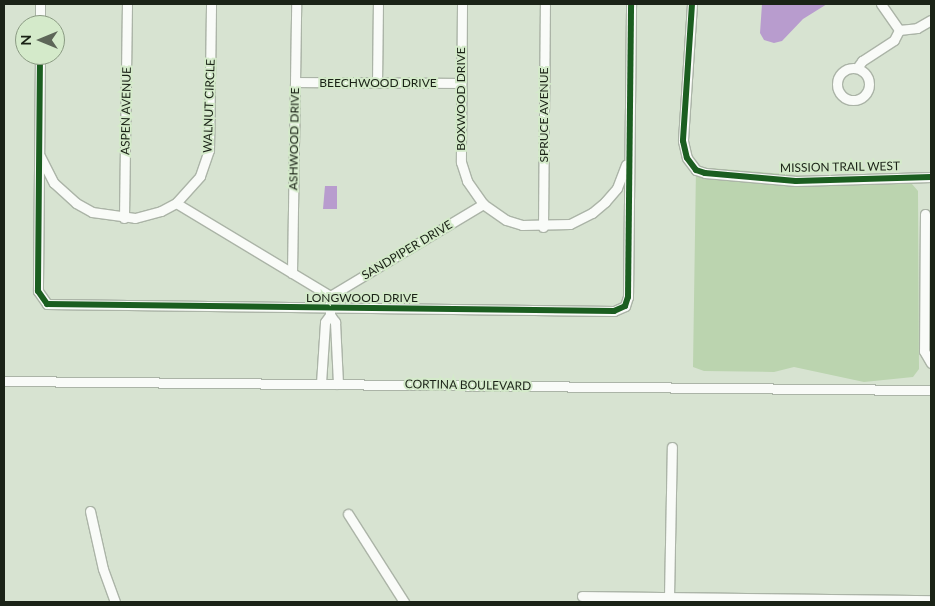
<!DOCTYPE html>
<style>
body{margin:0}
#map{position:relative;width:935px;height:606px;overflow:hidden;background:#d7e3d1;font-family:Lato,sans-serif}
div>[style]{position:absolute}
.green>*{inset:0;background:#bbd4af}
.water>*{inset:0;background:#b89cce}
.roads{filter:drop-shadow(1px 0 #abb4a7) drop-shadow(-1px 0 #abb4a7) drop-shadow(0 1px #abb4a7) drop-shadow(0 -1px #abb4a7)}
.street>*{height:9px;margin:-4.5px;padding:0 4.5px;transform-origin:4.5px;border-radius:4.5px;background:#f9fbf8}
.street>.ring{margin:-4.5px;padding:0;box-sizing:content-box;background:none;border:9px solid #f9fbf8;border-radius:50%}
.cycleway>*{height:6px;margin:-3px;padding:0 3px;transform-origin:3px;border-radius:3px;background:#1b5e20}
span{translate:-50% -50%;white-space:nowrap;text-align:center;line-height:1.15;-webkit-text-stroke:4px #d4eaca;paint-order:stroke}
.street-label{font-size:12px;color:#1b2317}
.frame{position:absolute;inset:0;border:5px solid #1b2317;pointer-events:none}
.north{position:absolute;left:15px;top:15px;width:50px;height:50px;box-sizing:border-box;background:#d4eaca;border:1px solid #8a9a82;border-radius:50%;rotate:270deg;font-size:14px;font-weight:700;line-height:20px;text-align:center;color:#1b2317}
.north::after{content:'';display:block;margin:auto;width:18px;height:22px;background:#5d6658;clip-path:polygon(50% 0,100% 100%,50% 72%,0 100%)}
</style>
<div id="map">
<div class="green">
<i style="clip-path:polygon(696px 167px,912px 184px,918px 191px,919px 369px,913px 377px,864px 382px,794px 367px,774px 372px,704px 371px,693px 367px)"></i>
</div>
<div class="water">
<i style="clip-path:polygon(762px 4px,827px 4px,803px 19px,782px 41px,774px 43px,764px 40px,760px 33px)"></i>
<i style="clip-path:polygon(325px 186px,337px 186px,337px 209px,323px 209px)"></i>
</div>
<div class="roads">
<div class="street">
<i style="left:462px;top:4px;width:158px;rotate:90.4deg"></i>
<i style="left:461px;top:162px;width:20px;rotate:72deg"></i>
<i style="left:467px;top:181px;width:28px;rotate:55deg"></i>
<i style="left:483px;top:204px;width:28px;rotate:35deg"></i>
<i style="left:506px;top:220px;width:17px;rotate:17deg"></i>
<i style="left:522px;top:225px;width:48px;rotate:-1.2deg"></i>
<i style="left:570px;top:224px;width:25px;rotate:-27deg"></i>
<i style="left:592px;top:213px;width:17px;rotate:-40deg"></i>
<i style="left:605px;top:202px;width:18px;rotate:-49deg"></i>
<i style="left:617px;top:188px;width:25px;rotate:-69deg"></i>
<i style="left:692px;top:4px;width:137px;rotate:93.8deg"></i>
<i style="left:683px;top:141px;width:17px;rotate:77deg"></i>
<i style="left:687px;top:158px;width:15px;rotate:53deg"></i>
<i style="left:696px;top:170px;width:9px;rotate:18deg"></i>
<i style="left:705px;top:173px;width:91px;rotate:5deg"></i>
<i style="left:796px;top:181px;width:135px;rotate:-1.7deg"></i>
<i style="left:881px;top:4px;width:32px;rotate:55deg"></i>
<i style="left:899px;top:30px;width:18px;rotate:-6deg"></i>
<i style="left:917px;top:28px;width:16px;rotate:-30deg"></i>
<i style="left:40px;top:25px;width:21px;rotate:-90deg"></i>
<i style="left:40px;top:55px;width:236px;rotate:90.5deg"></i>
<i style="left:38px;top:291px;width:16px;rotate:55deg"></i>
<i style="left:47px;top:304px;width:567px;rotate:0.71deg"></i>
<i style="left:614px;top:311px;width:12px;rotate:-24deg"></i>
<i style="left:625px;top:306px;width:9px;rotate:-72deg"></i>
<i style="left:628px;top:297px;width:293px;rotate:-89.4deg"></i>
<i style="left:857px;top:68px;width:9px;rotate:-54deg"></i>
<i style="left:862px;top:61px;width:38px;rotate:-33deg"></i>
<i style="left:894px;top:40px;width:11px;rotate:-63deg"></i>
<i class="ring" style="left:837px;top:68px;width:23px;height:23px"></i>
<i style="left:295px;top:82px;width:166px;rotate:0.3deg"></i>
<i style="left:377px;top:83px;width:79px;rotate:-89.3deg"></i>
<i style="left:40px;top:156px;width:30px;rotate:63deg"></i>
<i style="left:54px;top:183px;width:30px;rotate:42deg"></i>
<i style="left:76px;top:203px;width:18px;rotate:29deg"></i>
<i style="left:92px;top:212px;width:43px;rotate:7.9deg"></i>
<i style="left:135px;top:218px;width:27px;rotate:-15deg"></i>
<i style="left:161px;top:211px;width:17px;rotate:-28deg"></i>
<i style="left:176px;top:203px;width:36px;rotate:-48deg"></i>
<i style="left:200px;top:176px;width:28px;rotate:-71deg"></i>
<i style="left:209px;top:150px;width:146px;rotate:-89.2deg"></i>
<i style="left:176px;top:203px;width:180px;rotate:31.1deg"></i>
<i style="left:925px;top:214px;width:137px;rotate:90.4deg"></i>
<i style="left:924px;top:351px;width:14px;rotate:60deg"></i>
<i style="left:124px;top:218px;width:214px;rotate:-89.2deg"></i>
<i style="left:543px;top:227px;width:223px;rotate:-89.5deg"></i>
<i style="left:292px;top:273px;width:269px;rotate:-89.1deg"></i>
<i style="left:330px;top:296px;width:179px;rotate:-31deg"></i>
<i style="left:330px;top:315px;width:9px;rotate:54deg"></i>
<i style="left:335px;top:322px;width:62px;rotate:87.2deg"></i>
<i style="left:4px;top:381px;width:927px;rotate:0.56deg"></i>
<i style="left:321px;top:383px;width:61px;rotate:-86.2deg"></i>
<i style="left:325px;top:322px;width:9px;rotate:-54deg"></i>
<i style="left:330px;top:315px;width:12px;rotate:-90deg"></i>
<i style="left:90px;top:511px;width:59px;rotate:77.4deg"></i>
<i style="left:103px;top:569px;width:35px;rotate:70deg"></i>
<i style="left:348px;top:514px;width:104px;rotate:57.5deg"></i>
<i style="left:582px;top:596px;width:349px;rotate:0.7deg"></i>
<i style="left:669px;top:597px;width:150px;rotate:-88.9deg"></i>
</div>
</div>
<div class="cycleway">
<i style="left:692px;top:4px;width:137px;rotate:93.8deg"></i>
<i style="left:683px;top:141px;width:17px;rotate:77deg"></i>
<i style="left:687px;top:158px;width:15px;rotate:53deg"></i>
<i style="left:696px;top:170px;width:9px;rotate:18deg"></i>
<i style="left:705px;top:173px;width:91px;rotate:5deg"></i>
<i style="left:796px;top:181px;width:135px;rotate:-1.7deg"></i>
<i style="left:40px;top:55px;width:236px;rotate:90.5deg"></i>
<i style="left:38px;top:291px;width:16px;rotate:55deg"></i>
<i style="left:47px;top:304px;width:567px;rotate:0.71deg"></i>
<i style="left:614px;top:311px;width:12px;rotate:-24deg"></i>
<i style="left:625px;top:306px;width:9px;rotate:-72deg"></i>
<i style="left:628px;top:297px;width:293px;rotate:-89.4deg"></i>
</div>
<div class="street-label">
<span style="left:378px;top:83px">BEECHWOOD DRIVE</span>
<span style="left:461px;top:99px;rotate:-90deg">BOXWOOD DRIVE</span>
<span style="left:209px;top:106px;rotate:-88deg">WALNUT CIRCLE</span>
<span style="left:126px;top:111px;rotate:-89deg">ASPEN AVENUE</span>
<span style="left:544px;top:115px;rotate:-90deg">SPRUCE AVENUE</span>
<span style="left:294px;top:139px;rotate:-89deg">ASHWOOD DRIVE</span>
<span style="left:840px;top:167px;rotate:-1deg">MISSION TRAIL WEST</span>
<span style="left:407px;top:250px;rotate:-31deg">SANDPIPER DRIVE</span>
<span style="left:362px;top:298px">LONGWOOD DRIVE</span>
<span style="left:468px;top:385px;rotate:1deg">CORTINA BOULEVARD</span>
</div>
<div class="frame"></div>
<div class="north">N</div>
</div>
